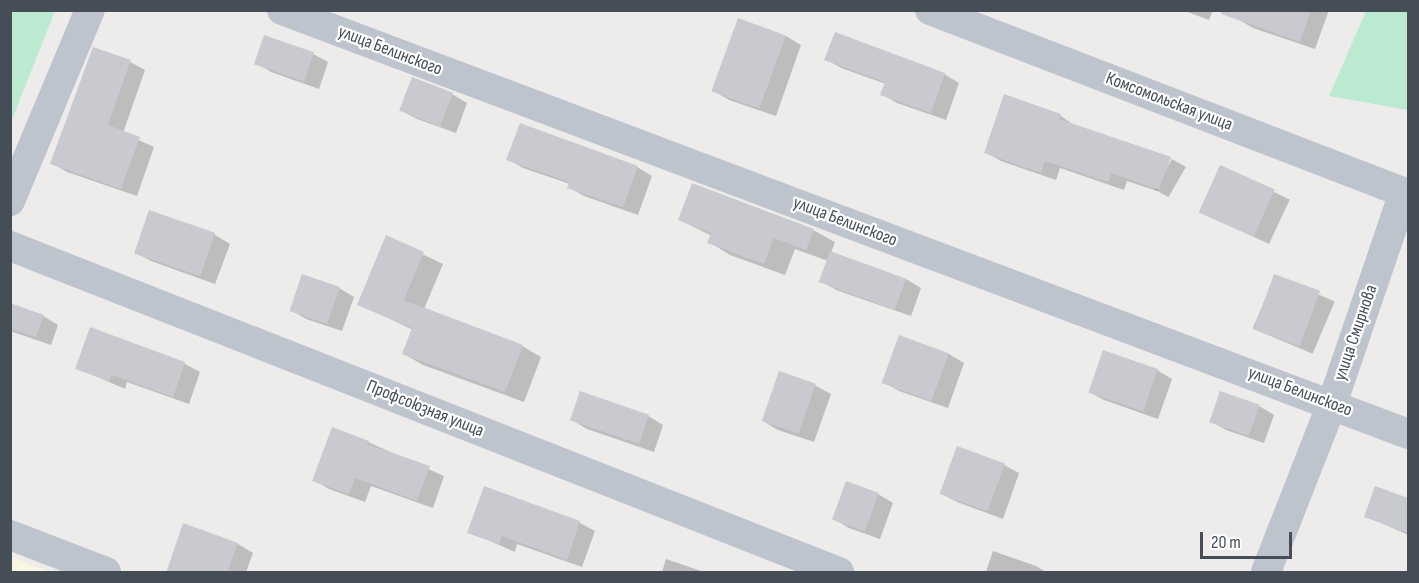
<!DOCTYPE html>
<meta charset="utf-8">
<style>
body{margin:0}
#map{position:relative;width:1419px;height:583px;overflow:hidden;background:#eeebeb;font-family:"Sofia Sans Condensed",sans-serif}
div>[style]{position:absolute}
.commercial>*{inset:0;background:#f9f5e3}
.green>*{inset:0;background:#bbead1}
.shadow>*{inset:0;background:#0003;transform-origin:0 0}
.building>*{inset:0;background:#c8cad0;transform-origin:0 0}
.minor>*{height:30px;margin:-15px;padding:0 15px;transform-origin:15px;border-radius:15px;background:#bdc4cd}
span{translate:-50% -50%;white-space:nowrap;text-align:center;line-height:1.15;-webkit-text-stroke:4.5px #fff;paint-order:stroke}
.street-label{font-size:18px;color:#454d57}
.frame{position:absolute;inset:0;border:12px solid #454d57;pointer-events:none}
.scale{position:absolute;left:1200px;top:532px;width:92px;height:27px;box-sizing:border-box;border:3px solid #454d57;border-top:0;padding-left:8px;font-size:18px;line-height:21px;white-space:nowrap;color:#454d57;-webkit-text-stroke:4px #fff;paint-order:stroke}
</style>
<div id="map">
<div class="commercial">
<i style="clip-path:polygon(11px 557px,50px 572px,11px 572px)"></i>
</div>
<div class="green">
<i style="clip-path:polygon(11px 10px,55px 11px,11px 122px,10px 11px)"></i>
<i style="clip-path:polygon(1366px 11px,1408px 11px,1408px 110px,1329px 96px)"></i>
</div>
<div class="shadow">
<i style="clip-path:polygon(1182px 10px,1213px 10px,1209px 20px)"></i>
<i style="clip-path:polygon(1241px 10px,1329px 10px,1315px 49px,1253px 28px,1238px 19px)"></i>
<i style="clip-path:polygon(786px 36px,801px 45px,776px 116px,729px 100px,714px 91px)"></i>
<i style="clip-path:polygon(313px 54px,328px 62px,319px 89px,271px 72px,256px 63px)"></i>
<i style="clip-path:polygon(826px 59px,944px 74px,959px 83px,946px 120px,897px 103px,882px 94px,886px 84px,841px 68px)"></i>
<i style="clip-path:polygon(130px 62px,145px 70px,123px 133px,154px 147px,137px 196px,67px 172px,52px 163px)"></i>
<i style="clip-path:polygon(452px 94px,467px 103px,456px 133px,417px 119px,402px 111px)"></i>
<i style="clip-path:polygon(1005px 96px,1061px 116px,1075px 126px,1172px 159px,1169px 159px,1157px 191px,1127px 181px,1124px 190px,1060px 168px,1056px 180px,1001px 161px,985px 152px)"></i>
<i style="clip-path:polygon(508px 159px,637px 167px,652px 176px,638px 215px,584px 196px,569px 187px,570px 184px,523px 168px)"></i>
<i style="left:1172px;top:159px;width:16px;height:35px;rotate:30deg"></i>
<i style="left:1220px;top:167px;width:77px;height:49px;rotate:25deg"></i>
<i style="clip-path:polygon(150px 212px,215px 235px,230px 244px,215px 284px,151px 261px,135px 252px)"></i>
<i style="clip-path:polygon(680px 220px,813px 230px,835px 242px,831px 253px,906px 279px,921px 288px,911px 316px,836px 290px,821px 281px,828px 261px,795px 249px,785px 275px,730px 255px,709px 242px,712px 236px)"></i>
<i style="clip-path:polygon(386px 237px,443px 264px,424px 309px,522px 346px,541px 357px,524px 402px,423px 365px,404px 354px,413px 330px,359px 304px)"></i>
<i style="left:1275px;top:276px;width:65px;height:57px;rotate:23deg"></i>
<i style="clip-path:polygon(339px 288px,354px 297px,342px 331px,306px 319px,291px 310px)"></i>
<i style="clip-path:polygon(10px 305px,43px 316px,58px 325px,51px 345px,10px 331px)"></i>
<i style="clip-path:polygon(91px 329px,185px 364px,200px 372px,189px 404px,127px 382px,125px 389px,77px 368px)"></i>
<i style="clip-path:polygon(949px 354px,964px 363px,948px 408px,899px 391px,884px 382px)"></i>
<i style="clip-path:polygon(1157px 370px,1172px 379px,1158px 419px,1104px 400px,1089px 392px)"></i>
<i style="clip-path:polygon(779px 373px,816px 386px,831px 394px,814px 442px,778px 430px,763px 421px)"></i>
<i style="clip-path:polygon(1259px 406px,1274px 415px,1264px 443px,1226px 430px,1211px 421px)"></i>
<i style="clip-path:polygon(648px 416px,663px 425px,654px 452px,587px 429px,572px 420px)"></i>
<i style="clip-path:polygon(368px 442px,444px 476px,433px 508px,371px 486px,365px 502px,329px 489px,314px 480px)"></i>
<i style="clip-path:polygon(1004px 465px,1019px 473px,1003px 519px,957px 502px,942px 494px)"></i>
<i style="clip-path:polygon(485px 487px,580px 523px,595px 531px,582px 567px,517px 544px,515px 552px,469px 532px)"></i>
<i style="clip-path:polygon(1376px 488px,1408px 499px,1408px 535px,1366px 516px)"></i>
<i style="clip-path:polygon(878px 494px,893px 503px,880px 539px,849px 528px,834px 519px)"></i>
<i style="clip-path:polygon(238px 544px,253px 553px,246px 572px,171px 572px)"></i>
<i style="clip-path:polygon(993px 551px,1036px 566px,1046px 572px,986px 572px)"></i>
<i style="clip-path:polygon(666px 559px,704px 572px,662px 572px)"></i>
</div>
<div class="building">
<i style="clip-path:polygon(1221px 10px,1311px 10px,1300px 42px,1221px 14px)"></i>
<i style="left:738px;top:18px;width:51px;height:78px;rotate:20deg"></i>
<i style="clip-path:polygon(835px 32px,945px 73px,931px 113px,880px 95px,885px 82px,824px 60px)"></i>
<i style="left:264px;top:35px;width:53px;height:31px;rotate:19deg"></i>
<i style="clip-path:polygon(93px 47px,131px 60px,108px 125px,140px 137px,121px 189px,50px 164px)"></i>
<i style="left:412px;top:77px;width:44px;height:36px;rotate:21deg"></i>
<i style="clip-path:polygon(1004px 94px,1061px 114px,1059px 119px,1171px 157px,1159px 190px,1111px 173px,1108px 182px,1045px 161px,1041px 173px,984px 153px)"></i>
<i style="clip-path:polygon(520px 123px,638px 166px,623px 207px,567px 188px,569px 182px,506px 160px)"></i>
<i style="left:1220px;top:165px;width:60px;height:52px;rotate:24deg"></i>
<i style="clip-path:polygon(692px 183px,814px 229px,806px 250px,774px 238px,764px 264px,707px 243px,711px 233px,678px 220px)"></i>
<i style="left:149px;top:210px;width:70px;height:46px;rotate:19deg"></i>
<i style="clip-path:polygon(386px 235px,424px 252px,404px 300px,523px 345px,505px 392px,402px 354px,412px 328px,357px 305px)"></i>
<i style="left:830px;top:251px;width:81px;height:33px;rotate:20deg"></i>
<i style="left:302px;top:274px;width:40px;height:39px;rotate:19deg"></i>
<i style="left:1274px;top:274px;width:49px;height:59px;rotate:20deg"></i>
<i style="clip-path:polygon(10px 303px,44px 315px,36px 337px,10px 329px)"></i>
<i style="clip-path:polygon(90px 327px,185px 362px,173px 397px,112px 375px,109px 381px,75px 369px)"></i>
<i style="left:899px;top:335px;width:53px;height:51px;rotate:20deg"></i>
<i style="left:1103px;top:350px;width:58px;height:45px;rotate:19deg"></i>
<i style="left:779px;top:371px;width:39px;height:53px;rotate:19deg"></i>
<i style="left:580px;top:391px;width:73px;height:31px;rotate:19deg"></i>
<i style="left:1220px;top:391px;width:42px;height:33px;rotate:19deg"></i>
<i style="clip-path:polygon(332px 427px,369px 441px,367px 444px,430px 466px,417px 501px,355px 478px,349px 494px,312px 481px)"></i>
<i style="left:957px;top:446px;width:51px;height:51px;rotate:20deg"></i>
<i style="left:846px;top:481px;width:35px;height:41px;rotate:20deg"></i>
<i style="clip-path:polygon(484px 486px,580px 521px,567px 560px,502px 536px,499px 544px,467px 533px)"></i>
<i style="clip-path:polygon(1375px 486px,1408px 498px,1408px 533px,1364px 517px)"></i>
<i style="clip-path:polygon(183px 523px,238px 543px,227px 573px,166px 573px)"></i>
</div>
<div class="minor">
<i style="left:282px;top:10px;width:1203px;rotate:20.63deg"></i>
<i style="left:930px;top:10px;width:512px;rotate:21.05deg"></i>
<i style="left:10px;top:201px;width:207px;rotate:-67.3deg"></i>
<i style="left:10px;top:246px;width:891px;rotate:21.47deg"></i>
<i style="left:10px;top:535px;width:103px;rotate:21.1deg"></i>
<i style="left:1266px;top:572px;width:180px;rotate:-68.6deg"></i>
<i style="left:1332px;top:404px;width:223px;rotate:-71.2deg"></i>
</div>
<div class="street-label">
<span style="left:390px;top:51px;rotate:21deg">улица Белинского</span>
<span style="left:1169px;top:102px;rotate:21deg">Комсомольская улица</span>
<span style="left:845px;top:222px;rotate:21deg">улица Белинского</span>
<span style="left:1356px;top:333px;rotate:-71deg">улица Смирнова</span>
<span style="left:1300px;top:392px;rotate:21deg">улица Белинского</span>
<span style="left:425px;top:409px;rotate:22deg">Профсоюзная улица</span>
</div>
<div class="frame"></div>
<div class="scale">20 m</div>
</div>
